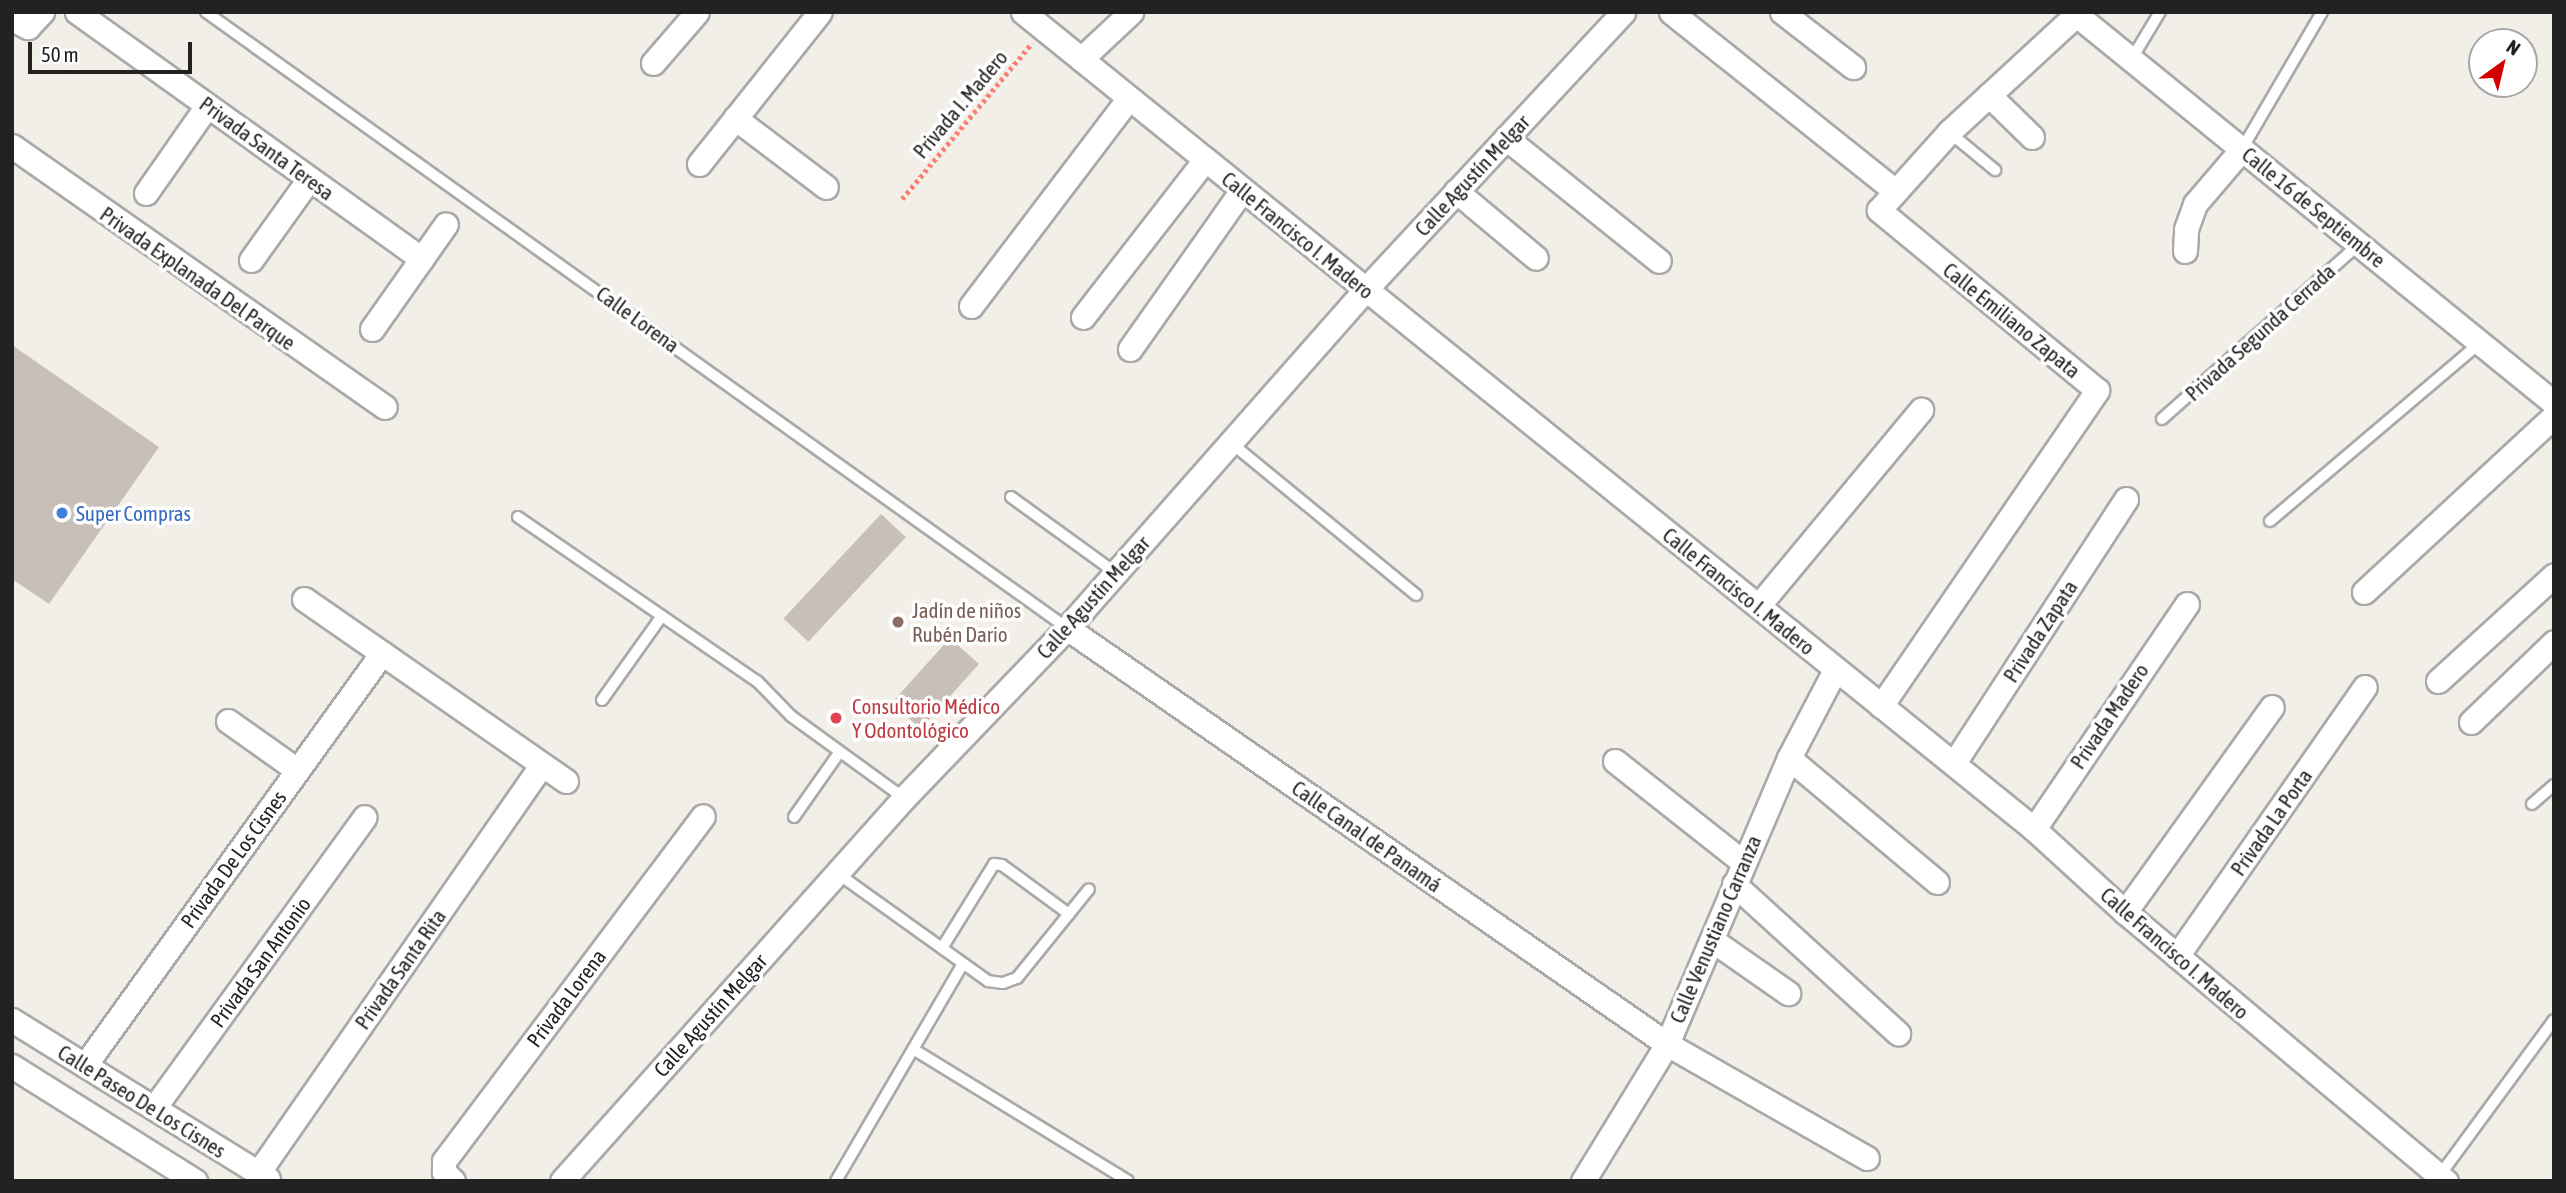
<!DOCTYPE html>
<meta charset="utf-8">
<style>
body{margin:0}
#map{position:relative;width:2566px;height:1193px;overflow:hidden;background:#f2efe9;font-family:"Asap Condensed",sans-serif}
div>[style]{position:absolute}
.building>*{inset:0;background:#c7bfb8;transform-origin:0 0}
.path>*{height:4.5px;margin-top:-2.25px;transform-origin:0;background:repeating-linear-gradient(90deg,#fa8072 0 3.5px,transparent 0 7px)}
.roads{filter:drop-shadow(2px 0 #a9a9a9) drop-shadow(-2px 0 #a9a9a9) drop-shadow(0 2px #a9a9a9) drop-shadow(0 -2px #a9a9a9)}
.lane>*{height:10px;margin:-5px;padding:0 5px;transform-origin:5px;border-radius:5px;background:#fff}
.street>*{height:23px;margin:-11.5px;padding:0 11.5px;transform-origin:11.5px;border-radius:11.5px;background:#fff}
.dots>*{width:19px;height:19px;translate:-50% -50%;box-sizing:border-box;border:4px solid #fff;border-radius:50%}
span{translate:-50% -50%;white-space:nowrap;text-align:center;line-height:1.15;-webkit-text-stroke:7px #fff;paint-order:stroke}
.street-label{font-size:21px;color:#222}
.shop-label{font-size:21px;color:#366cbe}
.left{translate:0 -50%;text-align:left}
.education-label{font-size:21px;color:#785e54}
.health-label{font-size:21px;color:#be3a42}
.frame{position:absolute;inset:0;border:14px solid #222;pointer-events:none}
.north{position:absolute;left:2468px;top:28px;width:70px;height:70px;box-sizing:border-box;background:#fff;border:2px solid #a7a7a7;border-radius:50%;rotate:34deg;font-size:19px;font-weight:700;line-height:28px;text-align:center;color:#222}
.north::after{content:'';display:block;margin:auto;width:24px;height:32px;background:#d40000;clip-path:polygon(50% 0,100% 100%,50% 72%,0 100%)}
.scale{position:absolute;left:28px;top:42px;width:164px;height:32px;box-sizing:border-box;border:4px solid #222;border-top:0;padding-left:9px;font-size:21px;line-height:24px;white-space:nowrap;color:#222;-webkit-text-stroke:5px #fff;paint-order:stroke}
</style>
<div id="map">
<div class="building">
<i style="clip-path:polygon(12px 345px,159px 447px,49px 604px,12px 579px)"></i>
<i style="left:881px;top:514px;width:34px;height:143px;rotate:43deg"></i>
<i style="left:950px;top:638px;width:39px;height:87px;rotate:42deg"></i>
</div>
<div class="path">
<i style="left:902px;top:199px;width:203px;rotate:-50.2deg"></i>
</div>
<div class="roads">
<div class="lane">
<i style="left:206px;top:12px;width:1059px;rotate:35.58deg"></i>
<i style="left:2131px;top:60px;width:56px;rotate:-58.9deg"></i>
<i style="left:1949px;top:132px;width:60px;rotate:39.6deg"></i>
<i style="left:2242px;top:149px;width:159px;rotate:-59.7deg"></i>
<i style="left:2162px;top:419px;width:264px;rotate:-41.6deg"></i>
<i style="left:1230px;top:442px;width:241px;rotate:39.4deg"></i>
<i style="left:1011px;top:497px;width:130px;rotate:35.9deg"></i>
<i style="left:518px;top:517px;width:290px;rotate:34.5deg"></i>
<i style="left:757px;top:681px;width:49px;rotate:45.8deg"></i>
<i style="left:791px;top:716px;width:140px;rotate:36deg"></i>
<i style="left:2270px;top:521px;width:275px;rotate:-40.3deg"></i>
<i style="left:602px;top:700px;width:103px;rotate:-54.5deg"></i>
<i style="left:2532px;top:804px;width:29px;rotate:-41deg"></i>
<i style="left:794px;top:817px;width:78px;rotate:-54.9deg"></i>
<i style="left:837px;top:873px;width:186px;rotate:35.6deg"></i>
<i style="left:988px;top:981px;width:15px;rotate:8deg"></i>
<i style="left:1003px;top:983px;width:15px;rotate:-20deg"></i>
<i style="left:1017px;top:978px;width:114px;rotate:-51deg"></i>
<i style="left:942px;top:948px;width:99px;rotate:-58.2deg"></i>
<i style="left:994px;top:864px;width:8px;rotate:7deg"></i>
<i style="left:1002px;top:865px;width:83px;rotate:36.2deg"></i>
<i style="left:913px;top:1049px;width:252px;rotate:31.5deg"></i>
<i style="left:2440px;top:1175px;width:192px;rotate:-53.7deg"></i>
<i style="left:836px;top:1181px;width:251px;rotate:-59.7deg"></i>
</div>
<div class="street">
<i style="left:77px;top:12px;width:424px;rotate:35.6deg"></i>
<i style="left:1023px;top:12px;width:1300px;rotate:38.94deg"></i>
<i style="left:2034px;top:829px;width:123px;rotate:42.4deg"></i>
<i style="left:2125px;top:912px;width:419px;rotate:40deg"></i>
<i style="left:1671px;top:12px;width:285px;rotate:38.6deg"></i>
<i style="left:1782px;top:12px;width:90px;rotate:37.8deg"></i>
<i style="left:2073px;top:12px;width:620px;rotate:39.11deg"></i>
<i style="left:12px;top:19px;width:18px;rotate:27deg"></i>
<i style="left:28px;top:27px;width:21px;rotate:-47deg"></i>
<i style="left:1081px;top:59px;width:69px;rotate:-43.2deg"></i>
<i style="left:653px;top:63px;width:67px;rotate:-49.2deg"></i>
<i style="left:1989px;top:95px;width:60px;rotate:44.3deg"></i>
<i style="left:735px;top:118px;width:114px;rotate:37.2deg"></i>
<i style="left:1506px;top:138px;width:196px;rotate:38.8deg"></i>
<i style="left:12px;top:146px;width:455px;rotate:35deg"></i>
<i style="left:699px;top:164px;width:194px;rotate:-51.5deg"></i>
<i style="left:1456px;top:191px;width:104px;rotate:39.9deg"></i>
<i style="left:146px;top:193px;width:106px;rotate:-55deg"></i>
<i style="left:2185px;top:251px;width:22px;rotate:-87deg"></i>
<i style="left:2186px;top:229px;width:27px;rotate:-70deg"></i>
<i style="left:2195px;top:204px;width:72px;rotate:-49.5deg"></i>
<i style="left:251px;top:260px;width:100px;rotate:-54.4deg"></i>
<i style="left:971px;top:306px;width:261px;rotate:-52.8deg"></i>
<i style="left:1083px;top:317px;width:199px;rotate:-52.2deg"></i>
<i style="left:372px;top:329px;width:128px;rotate:-54.8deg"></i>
<i style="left:1130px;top:349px;width:194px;rotate:-54.8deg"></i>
<i style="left:2364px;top:592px;width:259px;rotate:-42.8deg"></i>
<i style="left:304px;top:599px;width:319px;rotate:34.8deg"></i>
<i style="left:1759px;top:605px;width:254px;rotate:-50.3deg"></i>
<i style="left:1067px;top:628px;width:730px;rotate:34.73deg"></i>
<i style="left:1667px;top:1044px;width:230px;rotate:29.7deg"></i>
<i style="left:2438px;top:681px;width:157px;rotate:-42.4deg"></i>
<i style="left:1881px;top:706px;width:383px;rotate:-55.6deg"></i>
<i style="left:2097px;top:390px;width:283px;rotate:-140.5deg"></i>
<i style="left:1879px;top:210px;width:105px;rotate:-48.1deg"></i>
<i style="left:1949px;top:132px;width:173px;rotate:-42.7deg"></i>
<i style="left:228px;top:721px;width:85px;rotate:35.4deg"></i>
<i style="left:2471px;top:722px;width:115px;rotate:-43.9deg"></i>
<i style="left:1789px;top:758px;width:193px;rotate:40deg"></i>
<i style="left:1615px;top:761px;width:163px;rotate:38.3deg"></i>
<i style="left:1954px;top:763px;width:315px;rotate:-56.9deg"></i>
<i style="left:2034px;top:829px;width:272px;rotate:-55.8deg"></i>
<i style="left:1734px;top:884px;width:222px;rotate:42.3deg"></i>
<i style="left:2125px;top:912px;width:252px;rotate:-54.4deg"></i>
<i style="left:1712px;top:940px;width:93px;rotate:34.9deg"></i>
<i style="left:2177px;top:956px;width:328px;rotate:-55.1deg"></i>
<i style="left:12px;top:1020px;width:301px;rotate:31.8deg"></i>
<i style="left:85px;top:1065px;width:508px;rotate:-54.21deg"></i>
<i style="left:12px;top:1066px;width:216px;rotate:32.1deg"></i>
<i style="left:154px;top:1108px;width:359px;rotate:-54.1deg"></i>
<i style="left:258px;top:1173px;width:497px;rotate:-55.2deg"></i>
<i style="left:453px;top:1181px;width:13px;rotate:-135deg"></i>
<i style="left:444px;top:1172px;width:11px;rotate:-90deg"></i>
<i style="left:444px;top:1161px;width:431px;rotate:-53.1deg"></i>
<i style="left:562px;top:1181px;width:513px;rotate:-48.24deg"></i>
<i style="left:904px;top:798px;width:236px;rotate:-46.2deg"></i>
<i style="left:1067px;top:628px;width:451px;rotate:-48.6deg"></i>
<i style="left:1365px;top:290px;width:379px;rotate:-47.1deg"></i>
<i style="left:1583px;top:1181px;width:161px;rotate:-58.5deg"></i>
<i style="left:1667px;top:1044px;width:311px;rotate:-66.9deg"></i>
<i style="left:1789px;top:758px;width:99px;rotate:-62.4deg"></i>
</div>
</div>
<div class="dots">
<i style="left:62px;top:513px;background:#3f7fe0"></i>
<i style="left:898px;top:622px;background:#8d6e63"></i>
<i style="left:836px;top:718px;background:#e0444e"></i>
</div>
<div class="street-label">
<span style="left:960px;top:104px;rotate:-50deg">Privada I. Madero</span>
<span style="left:267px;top:148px;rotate:36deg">Privada Santa Teresa</span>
<span style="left:1472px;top:175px;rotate:-47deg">Calle Agustín Melgar</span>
<span style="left:2314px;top:207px;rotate:39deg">Calle 16 de Septiembre</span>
<span style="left:1298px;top:235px;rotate:39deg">Calle Francisco I. Madero</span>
<span style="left:198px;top:278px;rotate:35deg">Privada Explanada Del Parque</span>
<span style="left:638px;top:319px;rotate:36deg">Calle Lorena</span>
<span style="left:2012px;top:320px;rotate:39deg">Calle Emiliano Zapata</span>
<span style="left:2260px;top:332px;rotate:-42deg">Privada Segunda Cerrada</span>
<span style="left:1739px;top:591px;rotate:39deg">Calle Francisco I. Madero</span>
<span style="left:1093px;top:597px;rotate:-48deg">Calle Agustín Melgar</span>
<span style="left:2040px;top:631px;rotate:-57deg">Privada Zapata</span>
<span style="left:2109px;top:716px;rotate:-56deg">Privada Madero</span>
<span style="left:2271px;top:822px;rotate:-55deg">Privada La Porta</span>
<span style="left:1367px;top:836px;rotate:35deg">Calle Canal de Panamá</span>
<span style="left:233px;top:859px;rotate:-54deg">Privada De Los Cisnes</span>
<span style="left:1715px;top:929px;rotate:-67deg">Calle Venustiano Carranza</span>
<span style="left:2175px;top:953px;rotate:41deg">Calle Francisco I. Madero</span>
<span style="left:260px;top:962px;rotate:-54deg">Privada San Antonio</span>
<span style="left:400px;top:969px;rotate:-55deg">Privada Santa Rita</span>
<span style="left:566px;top:998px;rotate:-53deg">Privada Lorena</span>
<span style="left:710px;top:1015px;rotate:-48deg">Calle Agustín Melgar</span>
<span style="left:142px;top:1101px;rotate:32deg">Calle Paseo De Los Cisnes</span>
</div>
<div class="shop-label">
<span class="left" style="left:76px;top:513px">Super Compras</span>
</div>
<div class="education-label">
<span class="left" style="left:912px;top:622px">Jadín de niños<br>Rubén Dario</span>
</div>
<div class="health-label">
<span class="left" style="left:852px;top:718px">Consultorio Médico<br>Y Odontológico</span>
</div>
<div class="frame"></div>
<div class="north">N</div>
<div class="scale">50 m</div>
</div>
